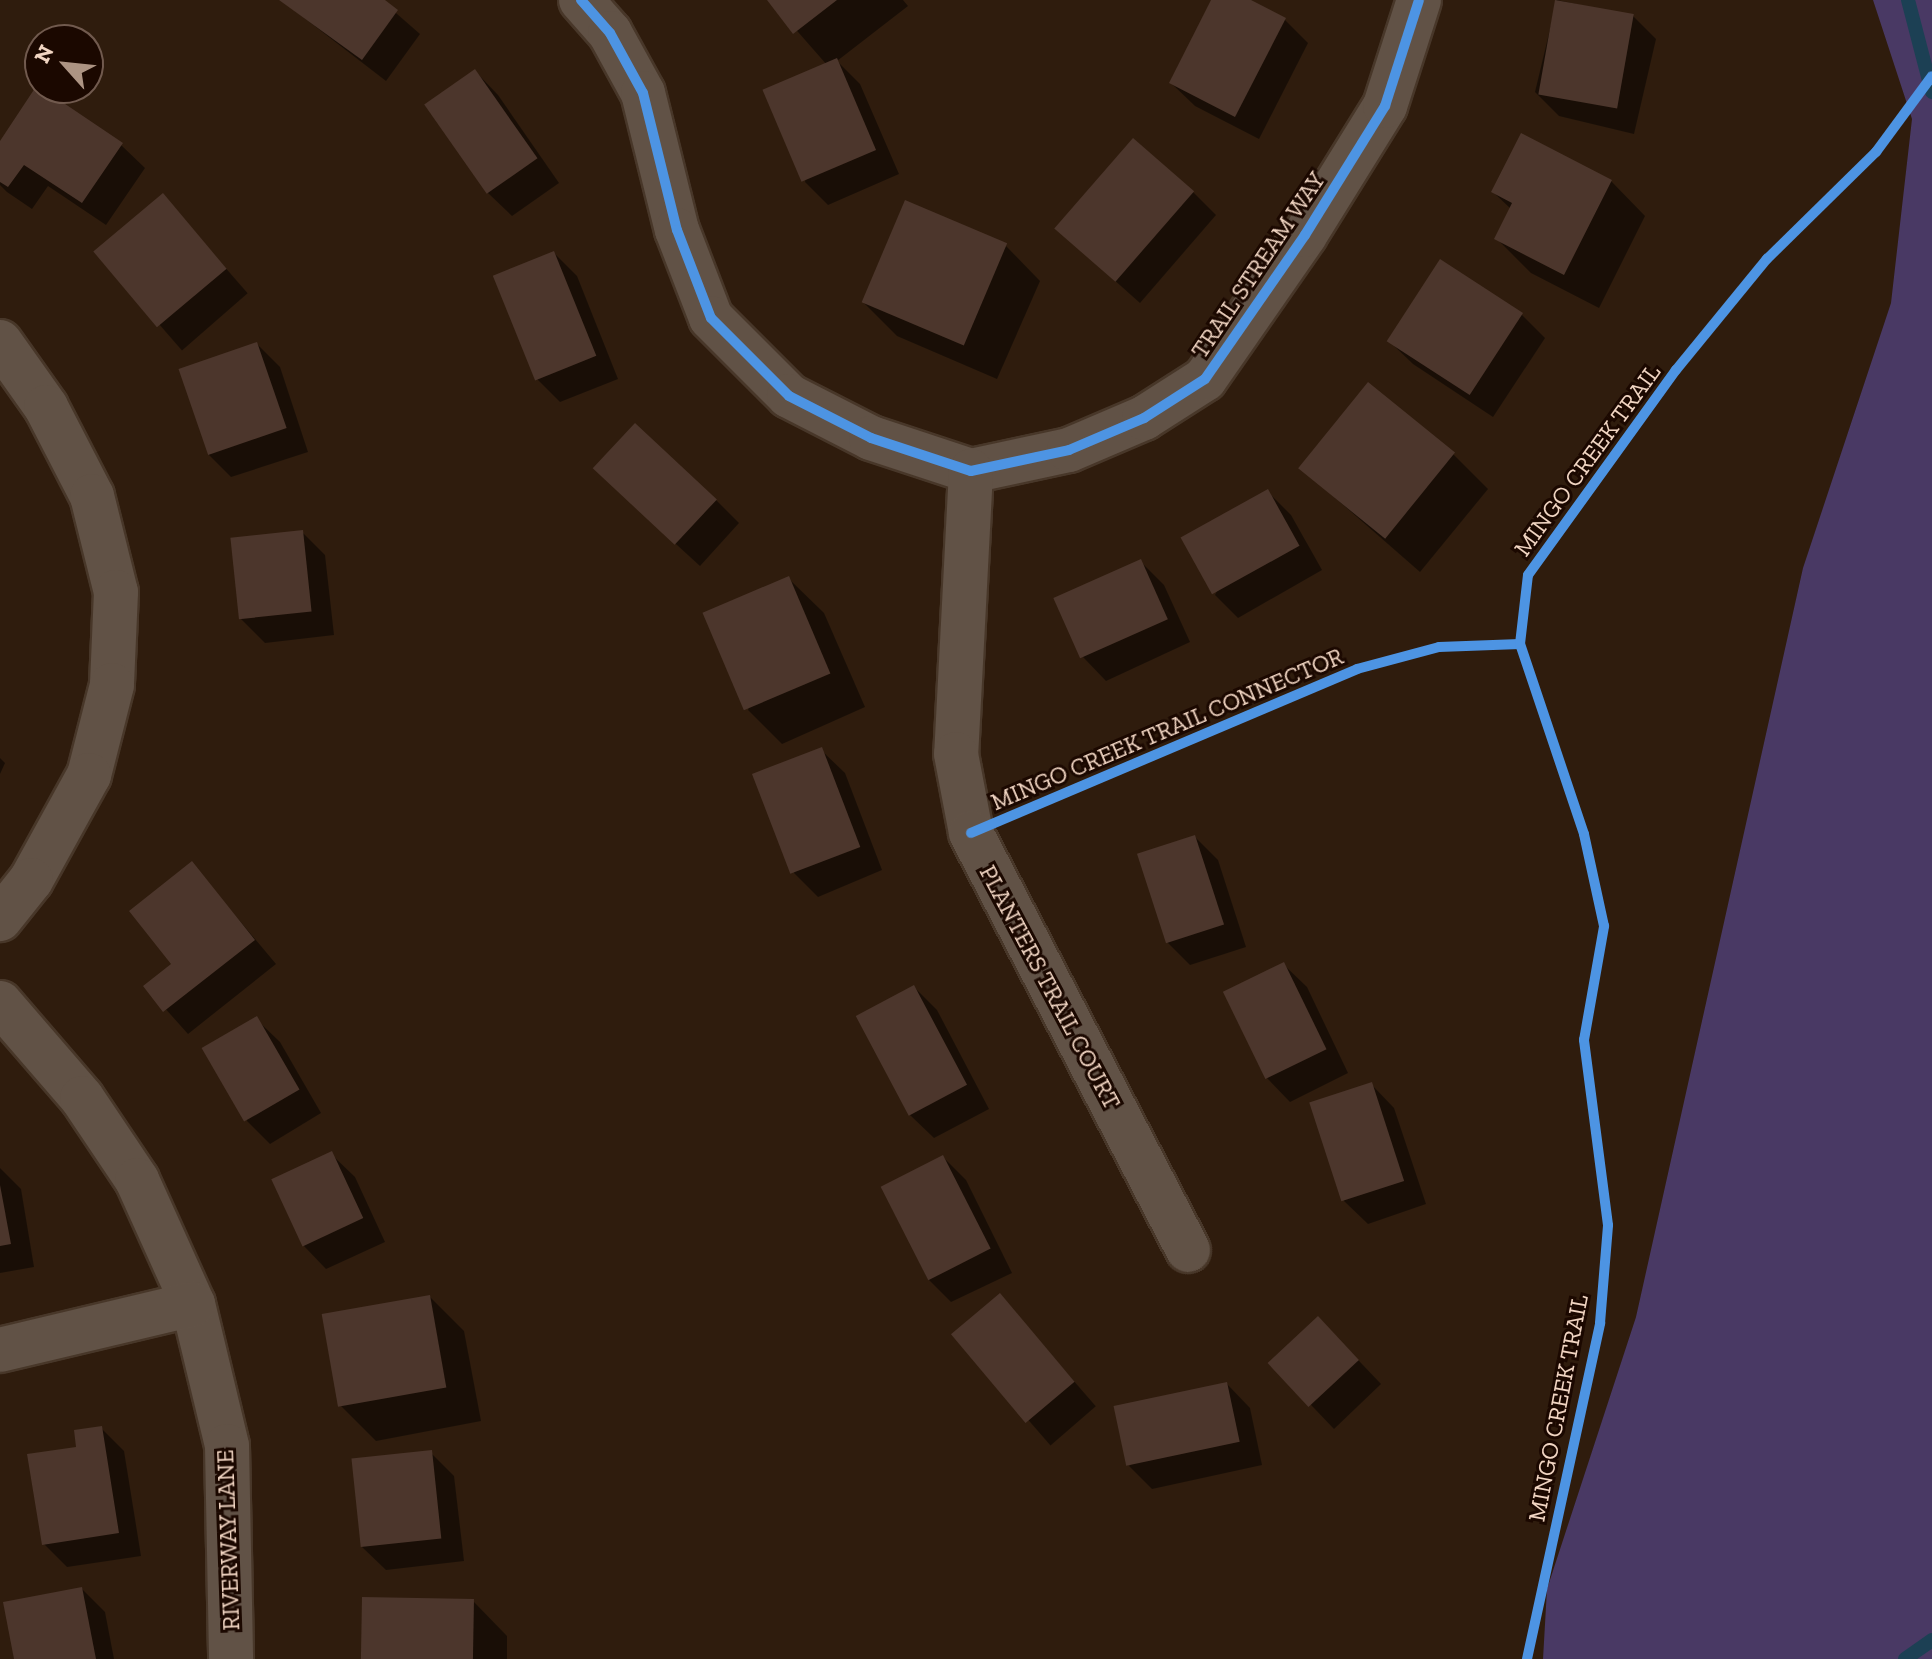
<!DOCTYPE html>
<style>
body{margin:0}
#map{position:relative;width:1932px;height:1659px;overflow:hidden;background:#2f1c0d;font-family:"Zilla Slab",serif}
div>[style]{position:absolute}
.green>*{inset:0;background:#493964}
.shadow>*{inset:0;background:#0007;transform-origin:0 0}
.stream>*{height:14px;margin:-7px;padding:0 7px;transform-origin:7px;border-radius:7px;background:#1c4054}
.building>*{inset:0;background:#4c362c;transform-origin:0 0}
.roads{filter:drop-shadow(2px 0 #483729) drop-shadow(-2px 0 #483729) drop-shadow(0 2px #483729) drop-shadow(0 -2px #483729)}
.minor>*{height:44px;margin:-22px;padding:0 22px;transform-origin:22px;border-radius:22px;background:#615246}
.cycleway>*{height:10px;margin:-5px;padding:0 5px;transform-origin:5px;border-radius:5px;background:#4d94e3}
span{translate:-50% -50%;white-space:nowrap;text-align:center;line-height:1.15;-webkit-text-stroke:6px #1b0800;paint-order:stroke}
.street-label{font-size:24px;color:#f1d5c2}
.north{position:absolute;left:24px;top:24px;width:80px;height:80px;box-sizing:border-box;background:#1b0800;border:2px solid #715a4e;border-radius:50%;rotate:297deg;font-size:22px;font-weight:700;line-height:32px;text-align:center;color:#f1d5c2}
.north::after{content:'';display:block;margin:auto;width:28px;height:36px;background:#ad9483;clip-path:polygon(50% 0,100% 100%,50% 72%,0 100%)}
</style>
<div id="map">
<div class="green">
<i style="clip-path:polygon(1873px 0,1932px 0,1932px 1659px,1543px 1659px,1547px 1589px,1636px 1317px,1803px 568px,1891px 303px,1912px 119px)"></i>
</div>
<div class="shadow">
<i style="clip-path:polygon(281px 0,381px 0,420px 34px,386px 81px)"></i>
<i style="clip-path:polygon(770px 0,903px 0,908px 6px,837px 61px,860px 84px,899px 174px,828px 205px,805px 182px,827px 65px)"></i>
<i style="clip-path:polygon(1214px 0,1247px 0,1284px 19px,1308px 43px,1259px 139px,1195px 106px,1171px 83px)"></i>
<i style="clip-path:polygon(1557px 0,1633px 16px,1656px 39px,1634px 134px,1559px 116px,1535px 92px)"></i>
<i style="clip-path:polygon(475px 71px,498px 95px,559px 183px,512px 216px,488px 193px)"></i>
<i style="clip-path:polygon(0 144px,121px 145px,145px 168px,106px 225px,48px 186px,32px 209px,7px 192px,0 185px)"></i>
<i style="clip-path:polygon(1611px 181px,1645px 216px,1599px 308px,1531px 273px,1496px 238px,1511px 209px,1493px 192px)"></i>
<i style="clip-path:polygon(1193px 192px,1216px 215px,1140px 303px,1057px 229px)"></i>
<i style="left:163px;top:196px;width:129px;height:87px;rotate:49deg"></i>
<i style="clip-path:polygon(1006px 246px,1040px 281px,997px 379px,897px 336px,862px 301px)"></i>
<i style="clip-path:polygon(554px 253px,577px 276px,618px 379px,560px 402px,537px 379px)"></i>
<i style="clip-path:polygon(1521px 314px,1545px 338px,1493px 417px,1413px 364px,1389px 341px)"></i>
<i style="clip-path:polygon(257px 344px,280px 367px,308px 452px,231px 477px,208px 454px)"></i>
<i style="clip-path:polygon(1453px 454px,1488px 489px,1420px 572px,1301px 468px)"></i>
<i style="clip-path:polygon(619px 492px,716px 500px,739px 523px,700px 566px)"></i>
<i style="clip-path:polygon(1268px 492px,1291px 515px,1322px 570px,1238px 618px,1215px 595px)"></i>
<i style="clip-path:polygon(302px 532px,325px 555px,334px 635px,265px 643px,241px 619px)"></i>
<i style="clip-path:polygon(1140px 561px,1164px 585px,1190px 642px,1106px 681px,1083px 657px)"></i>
<i style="clip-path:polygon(789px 579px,824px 613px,865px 707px,782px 744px,748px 710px)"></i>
<i style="clip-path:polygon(821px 750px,845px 773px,882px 870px,818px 897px,794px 873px)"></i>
<i style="clip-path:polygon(0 758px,5px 763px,0 774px)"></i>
<i style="clip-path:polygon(1195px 837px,1218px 860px,1246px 947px,1190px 965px,1167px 942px)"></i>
<i style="clip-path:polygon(192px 864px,276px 964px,188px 1034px,146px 987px,173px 965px)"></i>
<i style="clip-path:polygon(1283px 964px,1307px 987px,1348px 1073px,1290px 1102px,1267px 1078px,1225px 992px)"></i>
<i style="clip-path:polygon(914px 987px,937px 1010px,989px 1109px,934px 1138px,910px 1115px)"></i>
<i style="clip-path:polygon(256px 1019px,280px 1042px,321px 1113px,270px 1144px,247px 1121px)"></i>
<i style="clip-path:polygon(1371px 1084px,1394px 1108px,1426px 1204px,1368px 1224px,1344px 1201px)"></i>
<i style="clip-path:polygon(331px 1154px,355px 1177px,385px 1242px,326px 1269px,303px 1245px,273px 1180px)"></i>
<i style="clip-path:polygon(943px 1157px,966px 1180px,1012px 1273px,951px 1302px,928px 1279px,883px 1187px)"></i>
<i style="clip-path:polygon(0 1168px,21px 1189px,34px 1267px,0 1273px)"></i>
<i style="left:1000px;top:1296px;width:146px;height:60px;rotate:49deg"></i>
<i style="clip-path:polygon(430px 1297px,464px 1331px,481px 1421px,376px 1441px,341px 1406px)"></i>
<i style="clip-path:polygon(1341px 1342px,1381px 1384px,1334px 1429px,1272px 1364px)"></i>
<i style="clip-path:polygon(1227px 1384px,1250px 1408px,1262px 1465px,1152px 1489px,1129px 1466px)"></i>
<i style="clip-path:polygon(101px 1428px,124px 1451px,141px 1556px,67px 1567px,44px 1544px,79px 1448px)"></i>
<i style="clip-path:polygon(431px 1453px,454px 1476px,464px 1561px,386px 1570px,362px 1547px)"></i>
<i style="clip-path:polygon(82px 1589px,105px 1612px,114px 1659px,16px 1659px)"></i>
<i style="clip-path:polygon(473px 1601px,507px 1636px,507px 1659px,363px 1659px)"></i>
</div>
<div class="stream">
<i style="left:1908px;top:0;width:95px;rotate:75.4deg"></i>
<i style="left:1905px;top:1659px;width:33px;rotate:-35deg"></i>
</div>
<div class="building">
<i style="clip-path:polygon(279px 0,385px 0,398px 10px,362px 60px)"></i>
<i style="clip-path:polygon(767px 0,837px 0,793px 34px)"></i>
<i style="clip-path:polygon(1211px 0,1251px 0,1286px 18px,1235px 117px,1169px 83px)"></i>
<i style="left:1555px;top:0;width:80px;height:96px;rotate:10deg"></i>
<i style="left:837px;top:58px;width:100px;height:81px;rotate:67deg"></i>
<i style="left:475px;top:69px;width:109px;height:62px;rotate:55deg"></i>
<i style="clip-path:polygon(37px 85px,123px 143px,82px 203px,24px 165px,8px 187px,0 182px,0 141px)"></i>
<i style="clip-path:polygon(1521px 133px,1612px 180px,1564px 275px,1494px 239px,1512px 203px,1491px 192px)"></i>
<i style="left:1133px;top:138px;width:81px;height:120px;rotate:41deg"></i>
<i style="left:163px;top:193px;width:99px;height:91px;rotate:50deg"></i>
<i style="left:905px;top:200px;width:111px;height:111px;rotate:23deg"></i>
<i style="left:554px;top:251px;width:113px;height:66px;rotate:68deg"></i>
<i style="left:1440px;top:259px;width:99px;height:98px;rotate:33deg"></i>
<i style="left:257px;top:342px;width:91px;height:83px;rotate:71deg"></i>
<i style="left:1368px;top:382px;width:112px;height:111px;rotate:39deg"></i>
<i style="left:635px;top:423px;width:112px;height:62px;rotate:43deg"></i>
<i style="left:1268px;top:489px;width:65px;height:100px;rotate:61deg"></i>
<i style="left:303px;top:530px;width:82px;height:73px;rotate:84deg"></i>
<i style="left:1141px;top:559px;width:66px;height:96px;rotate:66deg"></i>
<i style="left:789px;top:576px;width:106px;height:94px;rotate:67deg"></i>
<i style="left:822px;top:747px;width:107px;height:75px;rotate:69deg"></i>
<i style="left:1195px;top:835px;width:94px;height:61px;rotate:72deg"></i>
<i style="clip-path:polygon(192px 861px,255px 940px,163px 1012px,143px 986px,171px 964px,129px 911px)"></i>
<i style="left:1284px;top:962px;width:97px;height:68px;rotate:64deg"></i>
<i style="left:914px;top:985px;width:113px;height:66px;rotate:62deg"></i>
<i style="left:257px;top:1016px;width:85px;height:64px;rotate:60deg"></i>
<i style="left:1372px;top:1082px;width:104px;height:66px;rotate:72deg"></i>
<i style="left:332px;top:1151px;width:74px;height:67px;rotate:65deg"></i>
<i style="left:943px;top:1155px;width:105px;height:70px;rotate:63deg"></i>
<i style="clip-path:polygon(0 1185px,11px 1244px,0 1246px)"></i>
<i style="left:1000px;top:1293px;width:116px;height:64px;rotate:50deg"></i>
<i style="left:430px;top:1295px;width:94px;height:110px;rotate:80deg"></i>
<i style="left:1318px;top:1316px;width:60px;height:69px;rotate:47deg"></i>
<i style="left:1227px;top:1382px;width:61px;height:116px;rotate:78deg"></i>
<i style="clip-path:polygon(102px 1426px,119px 1533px,42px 1545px,27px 1454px,76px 1447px,74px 1430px)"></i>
<i style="left:432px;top:1450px;width:89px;height:81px;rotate:84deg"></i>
<i style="clip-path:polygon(82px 1587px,96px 1659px,14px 1659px,3px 1602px)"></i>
<i style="left:362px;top:1597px;width:112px;height:62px;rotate:1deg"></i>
</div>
<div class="roads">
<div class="minor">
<i style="left:581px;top:0;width:44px;rotate:48.7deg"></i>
<i style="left:610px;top:33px;width:68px;rotate:61.2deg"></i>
<i style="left:643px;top:93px;width:141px;rotate:76.1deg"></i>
<i style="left:677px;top:230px;width:94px;rotate:68.9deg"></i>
<i style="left:711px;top:318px;width:110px;rotate:45deg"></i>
<i style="left:789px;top:396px;width:92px;rotate:27.1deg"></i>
<i style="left:871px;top:438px;width:105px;rotate:18.3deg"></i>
<i style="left:971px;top:471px;width:100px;rotate:-12.1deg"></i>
<i style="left:1069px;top:450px;width:82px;rotate:-23.1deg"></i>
<i style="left:1144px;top:418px;width:72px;rotate:-32.6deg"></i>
<i style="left:1205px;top:379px;width:175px;rotate:-55.2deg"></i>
<i style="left:1305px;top:235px;width:152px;rotate:-58.2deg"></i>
<i style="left:1385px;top:106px;width:111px;rotate:-72.2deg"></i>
<i style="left:0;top:342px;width:80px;rotate:54.7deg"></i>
<i style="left:46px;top:407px;width:100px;rotate:62.7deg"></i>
<i style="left:92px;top:496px;width:99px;rotate:76deg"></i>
<i style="left:116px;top:592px;width:93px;rotate:92.5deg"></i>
<i style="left:112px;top:685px;width:93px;rotate:104.3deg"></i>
<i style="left:89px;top:775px;width:120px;rotate:118.9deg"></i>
<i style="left:31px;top:880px;width:50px;rotate:128.5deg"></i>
<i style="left:971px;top:471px;width:283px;rotate:93deg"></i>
<i style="left:956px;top:754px;width:80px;rotate:79.2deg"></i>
<i style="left:971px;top:833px;width:470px;rotate:62.5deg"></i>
<i style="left:0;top:1003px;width:125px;rotate:49.2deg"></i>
<i style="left:82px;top:1098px;width:99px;rotate:56.1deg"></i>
<i style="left:137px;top:1180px;width:136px;rotate:65.7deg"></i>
<i style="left:193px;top:1304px;width:146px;rotate:76.5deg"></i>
<i style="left:227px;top:1446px;width:213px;rotate:88.9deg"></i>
<i style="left:0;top:1350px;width:198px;rotate:-13.4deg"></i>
</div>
</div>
<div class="cycleway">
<i style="left:581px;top:0;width:44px;rotate:48.7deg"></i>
<i style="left:610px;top:33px;width:68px;rotate:61.2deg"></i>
<i style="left:643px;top:93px;width:141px;rotate:76.1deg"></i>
<i style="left:677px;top:230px;width:94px;rotate:68.9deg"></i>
<i style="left:711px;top:318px;width:110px;rotate:45deg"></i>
<i style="left:789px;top:396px;width:92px;rotate:27.1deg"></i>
<i style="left:871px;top:438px;width:105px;rotate:18.3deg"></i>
<i style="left:971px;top:471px;width:100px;rotate:-12.1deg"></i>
<i style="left:1069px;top:450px;width:82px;rotate:-23.1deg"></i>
<i style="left:1144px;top:418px;width:72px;rotate:-32.6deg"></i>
<i style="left:1205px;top:379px;width:175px;rotate:-55.2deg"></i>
<i style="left:1305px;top:235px;width:152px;rotate:-58.2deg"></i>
<i style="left:1385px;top:106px;width:111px;rotate:-72.2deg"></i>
<i style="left:971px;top:833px;width:419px;rotate:-23deg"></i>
<i style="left:1357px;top:669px;width:85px;rotate:-15deg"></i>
<i style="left:1439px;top:647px;width:81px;rotate:-2.1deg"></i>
<i style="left:1527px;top:1659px;width:344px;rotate:-77.7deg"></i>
<i style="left:1600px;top:1323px;width:98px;rotate:-85.3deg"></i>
<i style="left:1608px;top:1225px;width:187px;rotate:-97.4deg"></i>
<i style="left:1584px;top:1040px;width:116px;rotate:-80deg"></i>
<i style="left:1604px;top:926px;width:94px;rotate:-102.3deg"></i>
<i style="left:1584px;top:834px;width:200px;rotate:-108.6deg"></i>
<i style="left:1520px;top:644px;width:69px;rotate:-83.4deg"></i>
<i style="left:1528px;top:575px;width:253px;rotate:-54.2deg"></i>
<i style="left:1676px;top:370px;width:144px;rotate:-50.7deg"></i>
<i style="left:1767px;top:259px;width:153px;rotate:-44.5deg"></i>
<i style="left:1876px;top:152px;width:94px;rotate:-53.6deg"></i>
</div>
<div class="street-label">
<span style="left:1258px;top:265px;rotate:-56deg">TRAIL STREAM WAY</span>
<span style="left:1587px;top:460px;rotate:-54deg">MINGO CREEK TRAIL</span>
<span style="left:1167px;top:729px;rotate:-23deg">MINGO CREEK TRAIL CONNECTOR</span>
<span style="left:1050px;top:987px;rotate:62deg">PLANTERS TRAIL COURT</span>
<span style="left:1558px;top:1408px;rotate:-79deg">MINGO CREEK TRAIL</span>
<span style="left:228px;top:1540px;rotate:-92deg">RIVERWAY LANE</span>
</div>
<div class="north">N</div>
</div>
